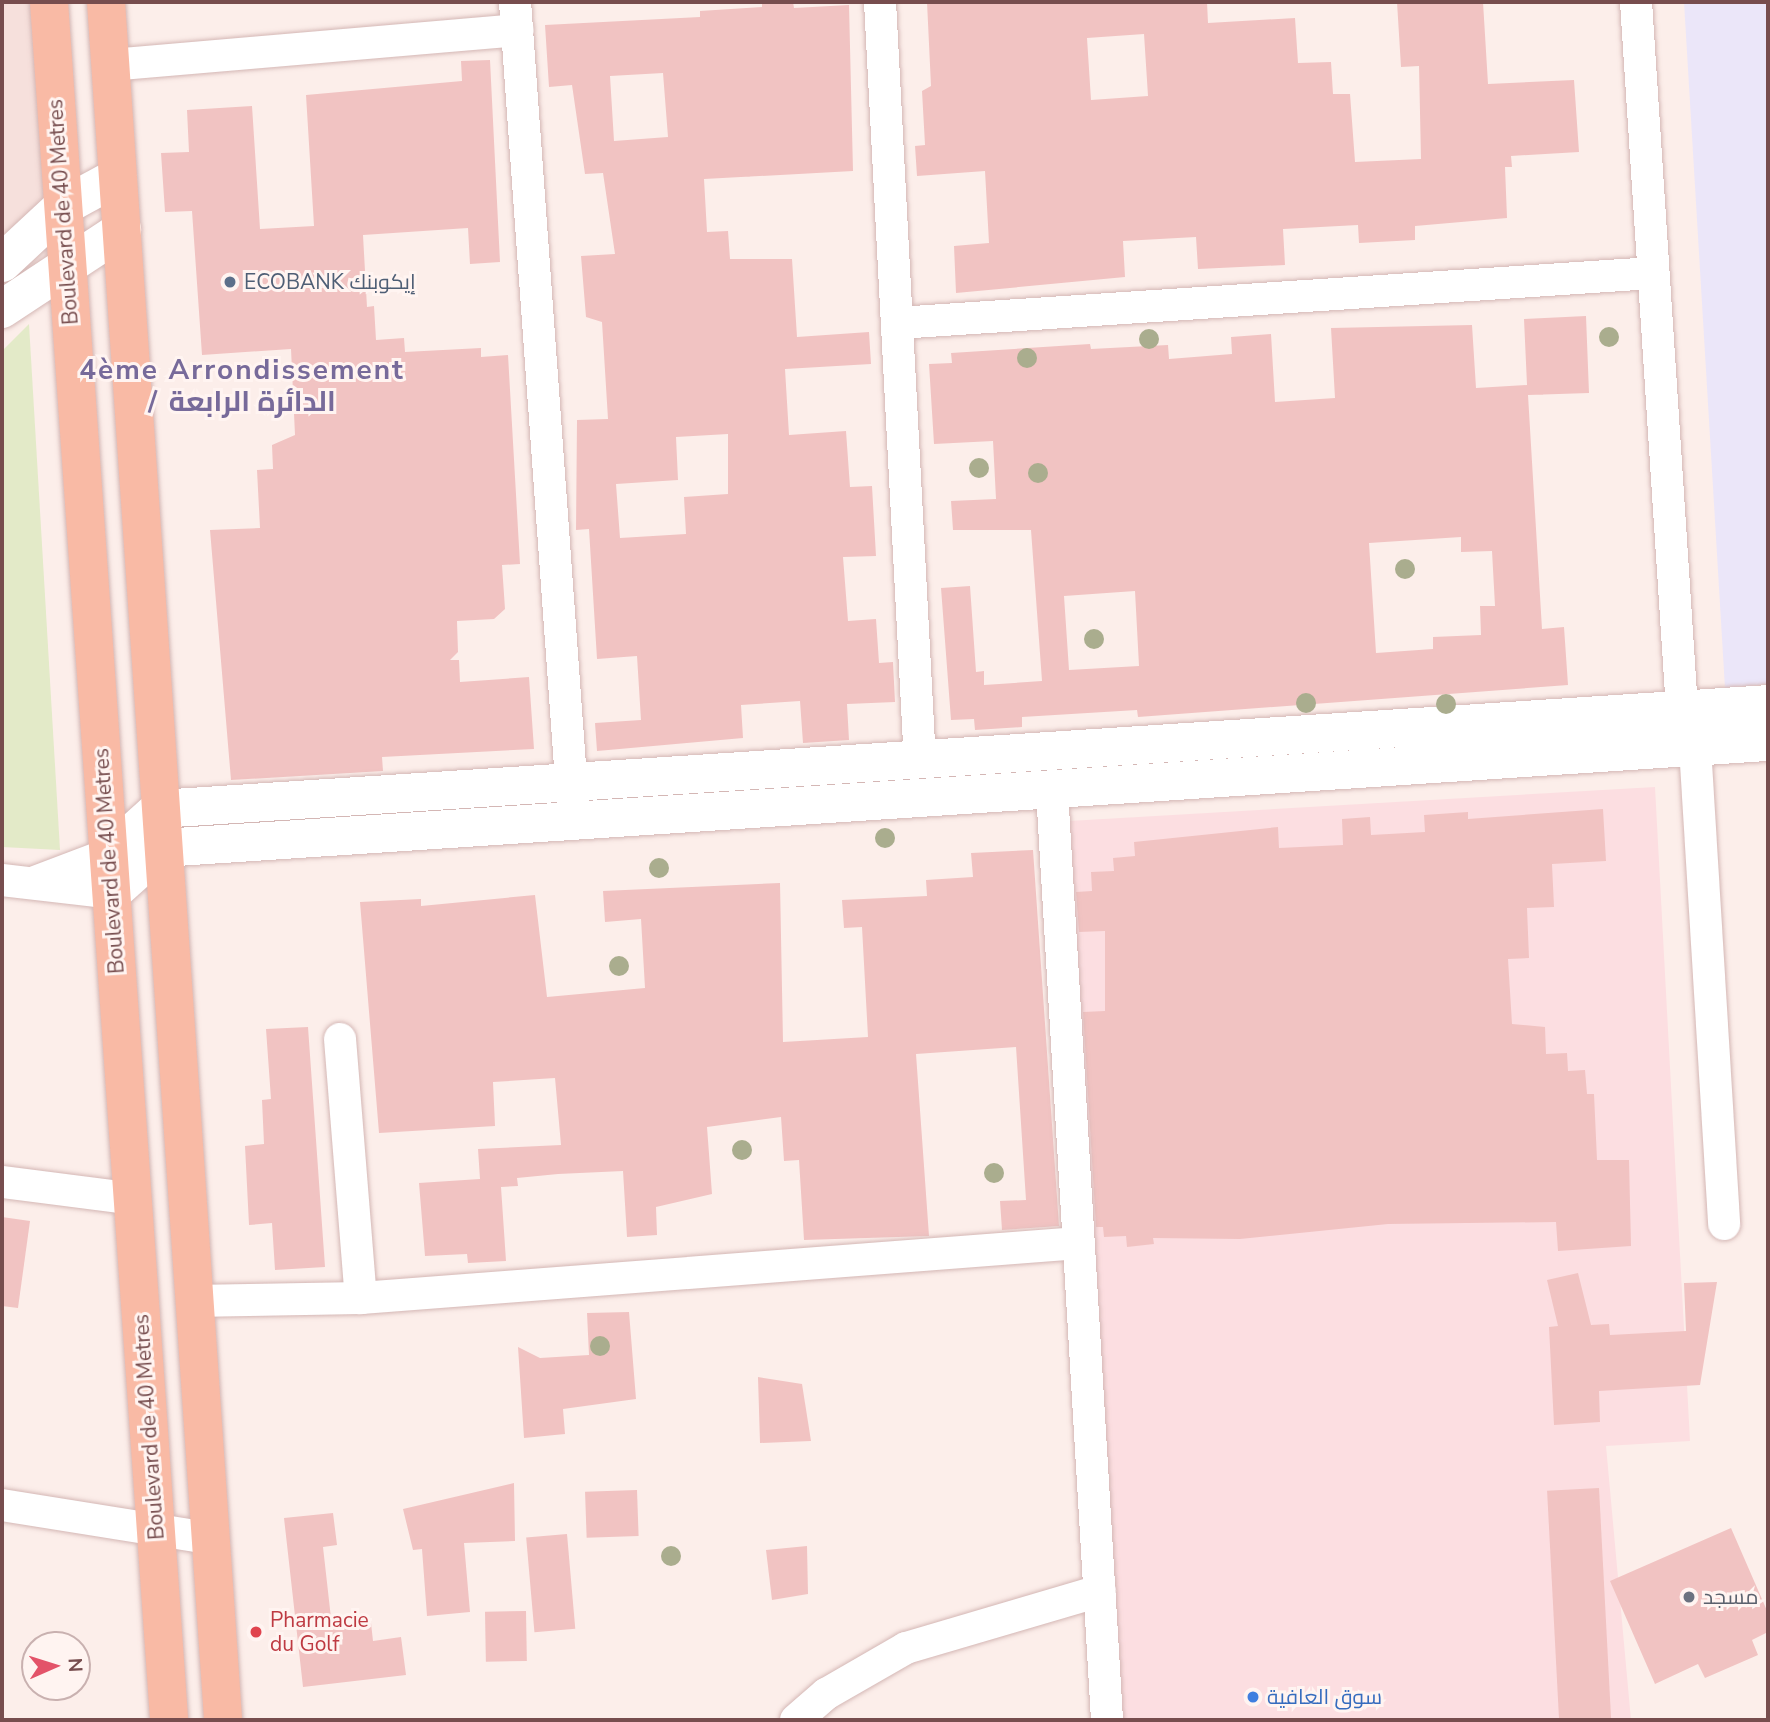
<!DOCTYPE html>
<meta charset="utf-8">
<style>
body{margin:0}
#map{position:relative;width:1770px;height:1722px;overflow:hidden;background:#fceeea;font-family:"Nunito Sans",Cairo,sans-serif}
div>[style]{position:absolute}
.residential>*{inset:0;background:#f6e0dc}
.commercial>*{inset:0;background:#fcdee1}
.education>*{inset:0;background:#ebe6f9}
.green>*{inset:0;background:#e3eac8}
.building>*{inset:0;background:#f1c3c2;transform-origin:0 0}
.roads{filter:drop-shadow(0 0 2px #d4b7b5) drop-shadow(0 0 2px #d4b7b5)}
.minor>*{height:32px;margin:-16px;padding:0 16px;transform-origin:16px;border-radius:16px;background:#fff}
.tertiary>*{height:38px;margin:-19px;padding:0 19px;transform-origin:19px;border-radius:19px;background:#fff}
.secondary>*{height:38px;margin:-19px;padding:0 19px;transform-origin:19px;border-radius:19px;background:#fff}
.primary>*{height:38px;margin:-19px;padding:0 19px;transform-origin:19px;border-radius:19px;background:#f9baa5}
.trees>*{width:20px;height:20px;margin:-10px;border-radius:50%;background:#aaad8e}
.dots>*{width:19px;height:19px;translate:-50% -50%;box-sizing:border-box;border:4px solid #fff4f1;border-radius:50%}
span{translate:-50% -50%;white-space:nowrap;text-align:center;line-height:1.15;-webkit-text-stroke:6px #fff4f1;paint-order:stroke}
.street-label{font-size:21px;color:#774d4e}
.service-label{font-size:21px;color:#4e5e75}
.left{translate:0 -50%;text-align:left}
.worship-label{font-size:21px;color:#5b616d}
.health-label{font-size:21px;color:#be3a42}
.shop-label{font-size:21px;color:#366cbe}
.district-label{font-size:28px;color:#776a9a;font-weight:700;letter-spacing:2px}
.frame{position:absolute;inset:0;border:4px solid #774d4e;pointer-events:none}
.north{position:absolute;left:21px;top:1631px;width:70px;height:70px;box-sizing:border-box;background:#fff4f1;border:2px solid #c9b1b0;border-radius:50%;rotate:87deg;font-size:19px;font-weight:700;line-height:28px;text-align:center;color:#774d4e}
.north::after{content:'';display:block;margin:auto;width:24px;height:32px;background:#e35369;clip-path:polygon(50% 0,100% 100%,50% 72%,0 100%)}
</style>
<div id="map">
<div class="residential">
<i style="clip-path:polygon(2px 2px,32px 2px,45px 198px,2px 241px)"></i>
</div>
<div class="commercial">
<i style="clip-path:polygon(1655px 787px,1690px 1441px,1606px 1446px,1631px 1720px,1118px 1720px,1069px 821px)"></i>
</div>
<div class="education">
<i style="clip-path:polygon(1684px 2px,1768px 2px,1768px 684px,1725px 688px)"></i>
</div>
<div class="green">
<i style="clip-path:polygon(29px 324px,60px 850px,2px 847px,2px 351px)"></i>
</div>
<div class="building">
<i style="clip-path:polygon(evenodd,762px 2px,793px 2px,794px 8px,849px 5px,853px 171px,704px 179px,707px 232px,728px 231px,730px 259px,792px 259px,797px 337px,869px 332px,871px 364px,785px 369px,789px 435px,846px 431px,850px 487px,872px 486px,876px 556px,843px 557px,848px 621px,876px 619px,879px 663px,893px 662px,895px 702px,847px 704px,849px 740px,803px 743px,800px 701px,741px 705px,743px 738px,597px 751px,595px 723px,641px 720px,637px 656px,597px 659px,589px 529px,576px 530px,577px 420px,608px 419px,602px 322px,586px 317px,581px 256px,615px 254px,603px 173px,585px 174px,572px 85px,549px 87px,545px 25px,700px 17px,700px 11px,762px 7px,762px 2px,663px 73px,668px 137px,614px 141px,610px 76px,663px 73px,762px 2px,728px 434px,728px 494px,684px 497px,686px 534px,620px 538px,616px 484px,678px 480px,676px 437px,728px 434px)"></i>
<i style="clip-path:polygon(evenodd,927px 2px,1207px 2px,1208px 23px,1295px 18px,1298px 63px,1331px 62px,1333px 94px,1350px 94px,1355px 162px,1421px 159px,1419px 66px,1401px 67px,1397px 2px,1483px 2px,1488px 84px,1574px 80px,1579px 152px,1511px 156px,1512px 167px,1505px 167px,1507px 218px,1415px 226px,1415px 240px,1359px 243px,1358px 225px,1283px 229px,1285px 265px,1198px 269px,1196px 237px,1123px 241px,1125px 277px,956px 293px,954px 246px,989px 243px,985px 171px,917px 176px,915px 146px,925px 145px,922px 91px,931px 86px,927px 2px,1144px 34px,1148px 96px,1091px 100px,1087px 38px,1144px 34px)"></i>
<i style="clip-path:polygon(490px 60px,500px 262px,470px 264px,468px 228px,363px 235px,367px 307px,374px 306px,376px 340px,404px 338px,405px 352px,481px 348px,481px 357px,508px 355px,520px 564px,502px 565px,505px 609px,494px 619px,457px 621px,458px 652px,450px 660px,459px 660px,460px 682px,529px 677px,534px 749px,382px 757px,383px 771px,231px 780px,210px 530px,260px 528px,257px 470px,273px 469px,272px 445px,295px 435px,291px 349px,202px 355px,192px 211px,165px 212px,161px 153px,189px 152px,187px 110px,252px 106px,260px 229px,314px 226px,306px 95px,462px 81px,461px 61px)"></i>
<i style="clip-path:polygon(evenodd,1586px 316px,1589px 393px,1528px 395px,1542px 629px,1564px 627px,1568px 685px,1138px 717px,1137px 710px,1022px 717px,1022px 727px,975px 730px,974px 719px,951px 720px,941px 588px,970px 586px,976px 672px,984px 671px,984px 685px,1042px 681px,1031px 530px,953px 530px,951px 501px,996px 499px,993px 441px,934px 444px,929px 364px,952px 363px,951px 353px,1090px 344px,1091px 349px,1168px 345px,1169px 359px,1232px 354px,1231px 337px,1271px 334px,1275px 402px,1335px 398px,1331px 328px,1472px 325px,1476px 388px,1527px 385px,1524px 319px,1586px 316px,1461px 537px,1461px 552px,1492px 551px,1495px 606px,1480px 606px,1481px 635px,1433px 637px,1433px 649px,1376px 653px,1369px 543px,1461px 537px,1586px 316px,1135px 591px,1139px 666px,1069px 670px,1064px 596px,1135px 591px)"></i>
<i style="clip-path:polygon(1603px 809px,1606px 861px,1552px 864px,1554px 907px,1527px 908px,1529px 958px,1508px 959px,1512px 1024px,1545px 1027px,1546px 1054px,1567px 1053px,1568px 1071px,1585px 1070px,1587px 1094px,1594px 1094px,1597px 1160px,1629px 1160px,1631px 1246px,1558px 1251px,1556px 1222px,1388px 1224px,1240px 1239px,1153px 1238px,1154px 1244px,1127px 1247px,1126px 1236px,1104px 1237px,1103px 1227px,1096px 1227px,1083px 1012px,1105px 1011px,1105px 931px,1079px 932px,1076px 892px,1092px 891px,1091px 872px,1114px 871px,1113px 858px,1135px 856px,1134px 842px,1278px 827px,1279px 848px,1343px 845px,1342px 819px,1370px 817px,1371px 835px,1425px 832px,1424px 815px,1468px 812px,1468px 819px)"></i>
<i style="clip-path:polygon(1033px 850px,1059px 1226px,1002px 1230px,1000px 1201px,1026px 1200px,1016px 1047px,916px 1054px,929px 1236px,804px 1240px,799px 1160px,784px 1161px,781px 1117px,707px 1127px,712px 1194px,656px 1207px,657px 1235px,627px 1237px,623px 1171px,558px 1174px,517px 1178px,518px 1186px,501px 1187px,506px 1261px,468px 1263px,467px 1254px,425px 1256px,419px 1183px,480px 1179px,478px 1149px,561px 1145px,555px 1078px,493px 1082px,495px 1126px,379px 1133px,360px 902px,421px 899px,421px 906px,535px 895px,547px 997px,645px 988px,641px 919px,605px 922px,603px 891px,780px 883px,783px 1042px,868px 1037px,862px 927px,844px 928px,842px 900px,927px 896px,926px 880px,973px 877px,971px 853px)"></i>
<i style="clip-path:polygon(308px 1027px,325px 1267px,275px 1270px,272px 1223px,249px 1225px,245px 1146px,264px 1144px,262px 1100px,271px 1099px,266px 1029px)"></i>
<i style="clip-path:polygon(2px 1217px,30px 1221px,18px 1308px,2px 1306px)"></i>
<i style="clip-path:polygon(1578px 1273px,1591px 1325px,1609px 1324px,1610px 1335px,1686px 1331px,1684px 1283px,1717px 1282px,1700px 1385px,1599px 1391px,1600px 1422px,1554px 1425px,1549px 1327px,1558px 1326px,1547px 1280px)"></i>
<i style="clip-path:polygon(629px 1312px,636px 1399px,563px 1409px,565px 1434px,524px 1438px,518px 1347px,540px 1358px,589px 1355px,587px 1313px)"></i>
<i style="clip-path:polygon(758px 1377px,802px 1384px,811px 1441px,760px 1443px)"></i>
<i style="clip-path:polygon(514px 1483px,515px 1541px,464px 1543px,470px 1612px,427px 1616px,422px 1549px,413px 1550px,403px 1509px)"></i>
<i style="left:1599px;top:1488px;width:231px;height:52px;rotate:87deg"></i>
<i style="left:637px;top:1490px;width:46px;height:52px;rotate:88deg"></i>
<i style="clip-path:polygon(333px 1513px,337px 1545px,323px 1547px,332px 1627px,371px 1623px,373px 1641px,401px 1637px,406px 1675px,303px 1687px,284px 1518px)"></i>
<i style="clip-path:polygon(1731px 1528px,1768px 1613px,1768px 1632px,1752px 1640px,1758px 1655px,1705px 1678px,1698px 1664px,1655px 1684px,1610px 1581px)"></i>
<i style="left:567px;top:1534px;width:95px;height:41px;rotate:85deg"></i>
<i style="clip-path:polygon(807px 1546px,808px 1594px,772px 1600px,766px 1550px)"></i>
<i style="left:526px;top:1611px;width:50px;height:41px;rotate:89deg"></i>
</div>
<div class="roads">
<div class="minor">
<i style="left:515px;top:2px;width:807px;rotate:85.88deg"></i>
<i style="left:880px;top:2px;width:761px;rotate:86.99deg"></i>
<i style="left:1636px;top:2px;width:709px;rotate:86.28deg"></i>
<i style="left:110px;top:65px;width:409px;rotate:-4.9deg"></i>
<i style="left:898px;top:323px;width:757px;rotate:-3.79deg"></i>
<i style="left:1695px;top:747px;width:478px;rotate:86.5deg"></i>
<i style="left:1052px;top:791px;width:931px;rotate:86.61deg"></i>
<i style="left:2px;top:880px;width:111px;rotate:6.7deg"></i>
<i style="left:35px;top:882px;width:79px;rotate:-20.7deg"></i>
<i style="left:340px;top:1039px;width:260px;rotate:85.4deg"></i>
<i style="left:2px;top:1182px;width:133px;rotate:7.3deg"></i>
<i style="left:193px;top:1301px;width:168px;rotate:-1deg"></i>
<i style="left:361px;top:1298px;width:720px;rotate:-4.38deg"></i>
<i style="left:2px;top:1505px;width:210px;rotate:9.1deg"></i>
<i style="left:796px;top:1720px;width:40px;rotate:-41deg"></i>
<i style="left:826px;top:1694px;width:92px;rotate:-29.9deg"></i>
<i style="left:906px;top:1648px;width:202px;rotate:-16.4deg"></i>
</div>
<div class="tertiary">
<i style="left:109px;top:854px;width:67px;rotate:-42deg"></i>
<i style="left:159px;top:809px;width:1612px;rotate:-3.73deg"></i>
<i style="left:112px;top:893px;width:67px;rotate:-42deg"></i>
<i style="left:162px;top:848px;width:1609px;rotate:-3.78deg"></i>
</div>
<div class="secondary">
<i style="left:2px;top:263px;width:82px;rotate:-43deg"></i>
<i style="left:62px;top:207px;width:63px;rotate:-28.6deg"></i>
<i style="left:2px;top:309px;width:144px;rotate:-33.4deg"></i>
</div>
<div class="primary">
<i style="left:49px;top:2px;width:1722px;rotate:86deg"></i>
<i style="left:106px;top:2px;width:1722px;rotate:86.1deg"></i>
</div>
</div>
<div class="trees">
<i style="left:1609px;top:337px"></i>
<i style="left:1149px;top:339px"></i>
<i style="left:1027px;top:358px"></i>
<i style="left:979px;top:468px"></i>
<i style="left:1038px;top:473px"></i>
<i style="left:1405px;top:569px"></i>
<i style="left:1094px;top:639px"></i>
<i style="left:1306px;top:703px"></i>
<i style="left:1446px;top:704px"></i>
<i style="left:885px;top:838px"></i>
<i style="left:659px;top:868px"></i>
<i style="left:619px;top:966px"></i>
<i style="left:742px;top:1150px"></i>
<i style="left:994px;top:1173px"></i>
<i style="left:600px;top:1346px"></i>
<i style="left:671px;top:1556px"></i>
</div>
<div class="dots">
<i style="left:230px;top:282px;background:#5c6f8a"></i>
<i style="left:1689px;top:1597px;background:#6b7280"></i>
<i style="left:256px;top:1632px;background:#e0444e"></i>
<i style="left:1253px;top:1697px;background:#3f7fe0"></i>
</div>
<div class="street-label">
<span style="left:63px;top:212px;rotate:-94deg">Boulevard de 40 Metres</span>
<span style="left:109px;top:861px;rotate:-94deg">Boulevard de 40 Metres</span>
<span style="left:149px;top:1427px;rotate:-94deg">Boulevard de 40 Metres</span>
</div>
<div class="service-label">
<span class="left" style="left:244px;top:282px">ECOBANK إيكوبنك</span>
</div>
<div class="worship-label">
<span class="left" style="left:1703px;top:1597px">مسجد</span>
</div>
<div class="health-label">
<span class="left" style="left:270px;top:1632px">Pharmacie<br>du Golf</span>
</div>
<div class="shop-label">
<span class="left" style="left:1267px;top:1697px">سوق العافية</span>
</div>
<div class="district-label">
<span style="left:242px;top:386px">4ème Arrondissement<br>/ الدائرة الرابعة</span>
</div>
<div class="frame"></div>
<div class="north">N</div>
</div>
